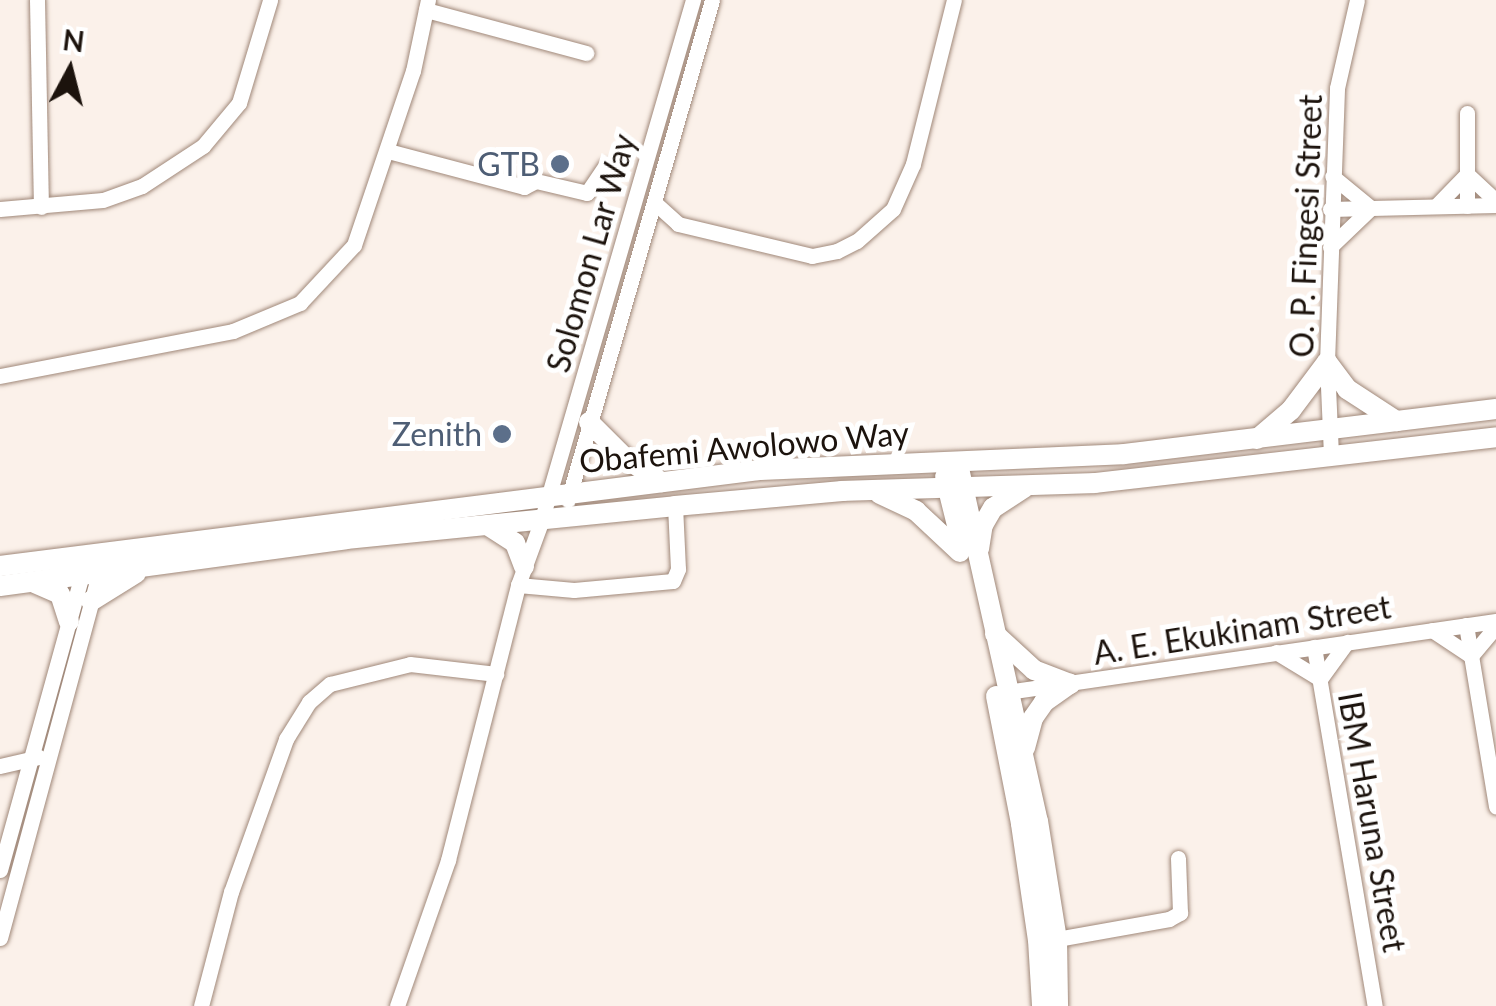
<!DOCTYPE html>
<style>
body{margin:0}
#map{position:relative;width:1496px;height:1006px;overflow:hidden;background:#fbf1ea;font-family:Lato,sans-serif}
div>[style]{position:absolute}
.roads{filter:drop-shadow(0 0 2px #a08879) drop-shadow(0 0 2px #a08879)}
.minor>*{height:15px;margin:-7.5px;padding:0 7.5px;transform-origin:7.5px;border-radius:7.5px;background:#fff}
.major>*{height:20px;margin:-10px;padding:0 10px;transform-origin:10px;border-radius:10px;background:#fff}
.dots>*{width:28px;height:28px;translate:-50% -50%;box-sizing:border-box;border:5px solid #fff;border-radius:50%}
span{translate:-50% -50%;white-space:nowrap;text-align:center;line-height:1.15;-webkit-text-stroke:10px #fff;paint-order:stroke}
.service-label{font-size:32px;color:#4e5e75}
.right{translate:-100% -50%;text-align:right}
.street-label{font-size:32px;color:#1c130d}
.north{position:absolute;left:20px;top:20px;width:100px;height:100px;-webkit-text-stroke:8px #fff;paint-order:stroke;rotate:7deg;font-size:28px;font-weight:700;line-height:40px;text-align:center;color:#1c130d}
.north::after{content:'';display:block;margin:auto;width:35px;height:45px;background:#1c130d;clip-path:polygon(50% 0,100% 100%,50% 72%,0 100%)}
</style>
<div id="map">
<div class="roads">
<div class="minor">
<i style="left:37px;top:0;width:207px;rotate:88.9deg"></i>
<i style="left:426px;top:10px;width:166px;rotate:15deg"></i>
<i style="left:1467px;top:113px;width:93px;rotate:90deg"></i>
<i style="left:388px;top:151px;width:141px;rotate:14.8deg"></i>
<i style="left:524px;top:187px;width:13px;rotate:-27deg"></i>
<i style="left:536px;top:181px;width:52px;rotate:13.2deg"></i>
<i style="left:587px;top:193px;width:32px;rotate:-56deg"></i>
<i style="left:655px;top:203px;width:31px;rotate:42deg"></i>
<i style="left:678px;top:224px;width:138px;rotate:13.4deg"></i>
<i style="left:812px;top:256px;width:25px;rotate:-11deg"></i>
<i style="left:837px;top:251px;width:22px;rotate:-27deg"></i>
<i style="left:857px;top:241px;width:48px;rotate:-41.6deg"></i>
<i style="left:893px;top:209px;width:49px;rotate:-66deg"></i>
<i style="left:913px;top:164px;width:169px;rotate:-76deg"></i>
<i style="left:1436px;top:206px;width:45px;rotate:-45.9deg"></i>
<i style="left:1467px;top:174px;width:40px;rotate:43deg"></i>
<i style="left:0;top:209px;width:103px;rotate:-5deg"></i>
<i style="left:103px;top:200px;width:41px;rotate:-19.7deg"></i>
<i style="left:142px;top:186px;width:73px;rotate:-33.3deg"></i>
<i style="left:203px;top:146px;width:56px;rotate:-50.1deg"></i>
<i style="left:239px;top:103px;width:108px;rotate:-73.2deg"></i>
<i style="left:1330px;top:209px;width:166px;rotate:-1.4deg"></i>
<i style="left:1330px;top:247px;width:57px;rotate:-43.6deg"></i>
<i style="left:1371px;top:208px;width:50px;rotate:-140.6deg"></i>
<i style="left:0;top:376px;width:237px;rotate:-10.9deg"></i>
<i style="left:233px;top:331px;width:73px;rotate:-22.7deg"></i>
<i style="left:300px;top:303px;width:79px;rotate:-47deg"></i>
<i style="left:354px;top:245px;width:184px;rotate:-71.3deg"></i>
<i style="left:413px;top:71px;width:73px;rotate:-78.1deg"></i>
<i style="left:1331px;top:455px;width:93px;rotate:-92.5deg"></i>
<i style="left:1327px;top:362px;width:274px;rotate:-87.9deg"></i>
<i style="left:1337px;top:88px;width:90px;rotate:-77.2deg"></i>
<i style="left:568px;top:500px;width:520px;rotate:-73.93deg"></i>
<i style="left:518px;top:585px;width:56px;rotate:5.1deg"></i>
<i style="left:574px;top:590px;width:99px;rotate:-5.2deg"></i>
<i style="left:673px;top:581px;width:13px;rotate:-67deg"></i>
<i style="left:678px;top:569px;width:63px;rotate:-92.7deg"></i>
<i style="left:1466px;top:625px;width:184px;rotate:80.6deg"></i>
<i style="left:1432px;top:630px;width:47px;rotate:33.7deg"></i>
<i style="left:1471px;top:656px;width:39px;rotate:-50deg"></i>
<i style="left:1314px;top:647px;width:364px;rotate:80.4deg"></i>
<i style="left:1276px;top:652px;width:52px;rotate:31.5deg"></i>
<i style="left:1320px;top:679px;width:46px;rotate:-53.9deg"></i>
<i style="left:1000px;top:693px;width:501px;rotate:-8.26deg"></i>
<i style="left:0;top:766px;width:40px;rotate:-13deg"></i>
<i style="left:0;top:870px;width:314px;rotate:-74.5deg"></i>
<i style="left:0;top:938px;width:386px;rotate:-74.8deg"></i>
<i style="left:1057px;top:939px;width:114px;rotate:-10.1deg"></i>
<i style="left:1169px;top:919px;width:13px;rotate:-29deg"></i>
<i style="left:1180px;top:913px;width:55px;rotate:-92.1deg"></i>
<i style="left:201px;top:1006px;width:118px;rotate:-75.3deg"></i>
<i style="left:231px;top:892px;width:163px;rotate:-70.2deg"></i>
<i style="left:286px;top:739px;width:44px;rotate:-58.1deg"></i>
<i style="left:309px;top:702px;width:28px;rotate:-41deg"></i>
<i style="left:330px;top:684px;width:82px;rotate:-14deg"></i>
<i style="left:410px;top:664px;width:87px;rotate:6.6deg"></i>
<i style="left:397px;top:1006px;width:155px;rotate:-70.7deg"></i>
<i style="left:448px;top:860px;width:284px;rotate:-75.7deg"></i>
<i style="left:518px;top:585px;width:67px;rotate:-69.9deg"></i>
<i style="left:541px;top:522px;width:544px;rotate:-73.77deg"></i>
</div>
<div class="major">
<i style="left:589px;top:422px;width:49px;rotate:45deg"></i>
<i style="left:624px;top:457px;width:45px;rotate:34deg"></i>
<i style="left:1257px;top:439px;width:45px;rotate:-40.5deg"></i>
<i style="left:1291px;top:410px;width:60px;rotate:-53.1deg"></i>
<i style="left:1327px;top:362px;width:34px;rotate:53deg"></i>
<i style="left:1347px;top:389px;width:59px;rotate:33.1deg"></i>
<i style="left:960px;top:473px;width:357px;rotate:77.4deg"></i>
<i style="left:1038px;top:821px;width:120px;rotate:80.9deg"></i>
<i style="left:1057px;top:939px;width:67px;rotate:89.1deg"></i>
<i style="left:945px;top:477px;width:66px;rotate:76deg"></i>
<i style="left:880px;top:494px;width:40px;rotate:25deg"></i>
<i style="left:916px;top:511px;width:60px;rotate:43deg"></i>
<i style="left:489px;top:526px;width:31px;rotate:33deg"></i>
<i style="left:515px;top:543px;width:25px;rotate:69deg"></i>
<i style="left:979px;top:549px;width:24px;rotate:-81deg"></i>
<i style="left:983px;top:525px;width:20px;rotate:-60deg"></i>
<i style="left:993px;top:508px;width:37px;rotate:-33deg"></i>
<i style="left:0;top:566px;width:765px;rotate:-7.21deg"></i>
<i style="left:759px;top:470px;width:365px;rotate:-2.5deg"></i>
<i style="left:1124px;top:454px;width:375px;rotate:-6.9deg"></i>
<i style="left:35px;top:583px;width:27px;rotate:24deg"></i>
<i style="left:60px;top:594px;width:29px;rotate:72deg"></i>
<i style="left:0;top:586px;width:349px;rotate:-7.7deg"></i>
<i style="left:346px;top:539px;width:331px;rotate:-5.7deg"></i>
<i style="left:675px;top:506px;width:168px;rotate:-5.1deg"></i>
<i style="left:842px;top:491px;width:253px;rotate:-1.8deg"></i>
<i style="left:1095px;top:483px;width:404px;rotate:-6.5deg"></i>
<i style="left:91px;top:601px;width:53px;rotate:-31.9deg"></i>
<i style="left:995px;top:634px;width:53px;rotate:42.7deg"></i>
<i style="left:1034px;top:670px;width:39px;rotate:21deg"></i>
<i style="left:996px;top:696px;width:130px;rotate:78.9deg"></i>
<i style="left:1021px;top:824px;width:117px;rotate:81.7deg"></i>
<i style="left:1038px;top:940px;width:66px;rotate:86.5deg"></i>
<i style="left:1025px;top:748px;width:31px;rotate:-75deg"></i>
<i style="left:1033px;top:718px;width:19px;rotate:-55deg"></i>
<i style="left:1044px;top:702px;width:32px;rotate:-35deg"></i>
</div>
</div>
<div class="dots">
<i style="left:560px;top:164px;background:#5c6f8a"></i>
<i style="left:502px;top:434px;background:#5c6f8a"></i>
</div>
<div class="service-label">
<span class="right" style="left:540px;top:164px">GTB</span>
<span class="right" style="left:482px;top:434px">Zenith</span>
</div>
<div class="street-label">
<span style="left:1306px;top:226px;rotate:-88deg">O. P. Fingesi Street</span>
<span style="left:591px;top:253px;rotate:-74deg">Solomon Lar Way</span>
<span style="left:744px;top:447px;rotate:-5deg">Obafemi Awolowo Way</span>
<span style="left:1242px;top:630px;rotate:-9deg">A. E. Ekukinam Street</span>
<span style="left:1372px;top:822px;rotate:80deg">IBM Haruna Street</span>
</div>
<div class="north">N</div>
</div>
